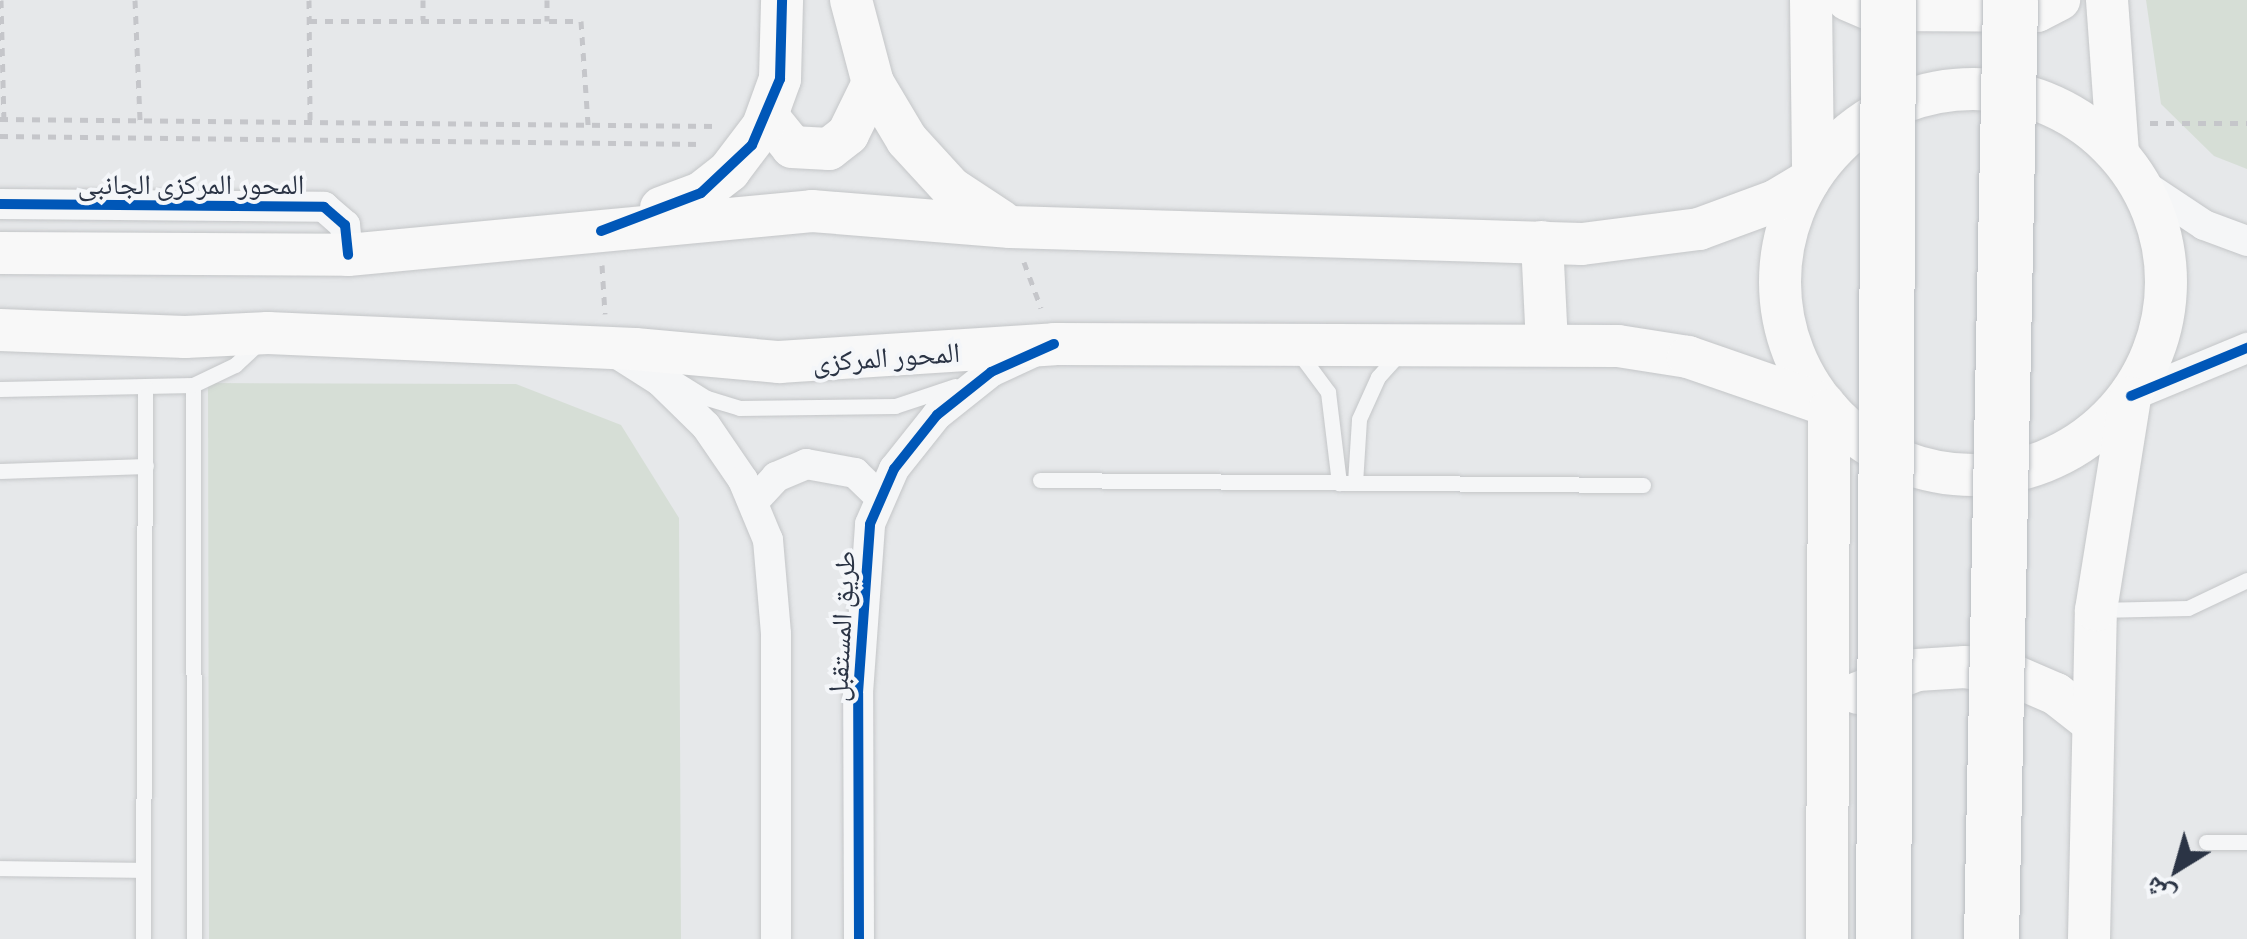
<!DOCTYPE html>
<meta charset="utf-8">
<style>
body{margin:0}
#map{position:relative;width:2247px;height:939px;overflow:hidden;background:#e6e8ea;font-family:Manrope,"Noto Naskh Arabic",sans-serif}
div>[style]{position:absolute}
.green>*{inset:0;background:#d6ded6}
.path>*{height:5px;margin-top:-2.5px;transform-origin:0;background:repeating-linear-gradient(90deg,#c5c6ca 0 8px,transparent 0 16px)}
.roads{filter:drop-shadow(0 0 2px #c4c6c8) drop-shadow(0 0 2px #c4c6c8)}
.lane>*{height:15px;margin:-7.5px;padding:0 7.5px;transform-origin:7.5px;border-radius:7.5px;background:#f5f6f7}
.street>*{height:30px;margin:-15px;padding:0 15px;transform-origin:15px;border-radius:15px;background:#f5f6f7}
.secondary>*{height:42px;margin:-21px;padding:0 21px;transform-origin:21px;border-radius:21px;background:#f8f8f8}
.secondary>.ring{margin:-21px;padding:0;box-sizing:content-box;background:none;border:42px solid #f8f8f8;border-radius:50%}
.bridges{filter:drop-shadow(0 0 2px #b8bbbf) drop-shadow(0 0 2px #b8bbbf)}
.highway-bridge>*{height:55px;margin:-27.5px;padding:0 27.5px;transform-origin:27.5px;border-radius:27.5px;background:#f8f8f8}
.cycleway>*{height:10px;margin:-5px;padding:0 5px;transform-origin:5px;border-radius:5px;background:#0057b8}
span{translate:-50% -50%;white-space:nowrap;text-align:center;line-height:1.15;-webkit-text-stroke:8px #f4f6f9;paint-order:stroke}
.street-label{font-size:28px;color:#2b3445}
.north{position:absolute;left:2127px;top:819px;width:100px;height:100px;-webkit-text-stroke:8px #f4f6f9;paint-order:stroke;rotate:217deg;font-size:28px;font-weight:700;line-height:40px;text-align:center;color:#2b3445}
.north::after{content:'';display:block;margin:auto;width:35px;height:45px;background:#2b3445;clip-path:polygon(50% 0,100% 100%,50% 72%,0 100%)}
</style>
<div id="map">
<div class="green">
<i style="clip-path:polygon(2146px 0,2247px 0,2247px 169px,2214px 156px,2161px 104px)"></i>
<i style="clip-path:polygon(208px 383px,516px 384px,621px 425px,679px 518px,681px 939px,209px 939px)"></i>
</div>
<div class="path">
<i style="left:1px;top:0;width:119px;rotate:88.6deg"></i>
<i style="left:135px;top:0;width:120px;rotate:87.6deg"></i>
<i style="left:309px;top:0;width:122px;rotate:89.5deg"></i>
<i style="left:423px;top:0;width:20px;rotate:90deg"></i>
<i style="left:547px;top:0;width:21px;rotate:90deg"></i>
<i style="left:309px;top:21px;width:272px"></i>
<i style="left:581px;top:21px;width:104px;rotate:86.1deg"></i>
<i style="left:0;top:119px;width:717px;rotate:0.56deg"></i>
<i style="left:2150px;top:123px;width:97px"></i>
<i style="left:0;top:136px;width:702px;rotate:0.65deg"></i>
<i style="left:1024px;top:262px;width:49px;rotate:69.7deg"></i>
<i style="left:602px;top:265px;width:49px;rotate:86.5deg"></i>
</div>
<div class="roads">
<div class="lane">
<i style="left:1299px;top:353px;width:49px;rotate:53.4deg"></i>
<i style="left:1328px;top:392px;width:92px;rotate:83.1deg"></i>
<i style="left:670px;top:375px;width:44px;rotate:31.9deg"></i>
<i style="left:707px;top:398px;width:34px;rotate:17deg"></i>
<i style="left:739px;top:408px;width:156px;rotate:-0.7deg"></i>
<i style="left:895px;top:406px;width:63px;rotate:-18.4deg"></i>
<i style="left:193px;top:385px;width:554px;rotate:89.9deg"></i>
<i style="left:0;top:389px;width:193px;rotate:-1.2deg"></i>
<i style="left:193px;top:385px;width:47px;rotate:-25.5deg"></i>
<i style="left:235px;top:365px;width:37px;rotate:-43deg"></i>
<i style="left:0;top:471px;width:146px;rotate:-2deg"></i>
<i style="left:1040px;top:480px;width:603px;rotate:0.48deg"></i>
<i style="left:1355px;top:483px;width:64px;rotate:-86.4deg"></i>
<i style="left:1359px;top:419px;width:46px;rotate:-65.7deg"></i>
<i style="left:1378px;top:377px;width:30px;rotate:-48deg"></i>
<i style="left:2097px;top:610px;width:91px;rotate:-1.3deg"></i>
<i style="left:2188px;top:608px;width:65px;rotate:-25.4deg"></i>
<i style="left:2206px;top:842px;width:41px"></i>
<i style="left:0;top:868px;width:143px;rotate:0.8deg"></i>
<i style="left:143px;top:939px;width:552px;rotate:-89.79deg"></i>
</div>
<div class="street">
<i style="left:2138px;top:181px;width:79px;rotate:33.7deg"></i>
<i style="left:2204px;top:225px;width:46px;rotate:20.4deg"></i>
<i style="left:0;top:204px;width:324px;rotate:0.5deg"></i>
<i style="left:324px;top:207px;width:28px;rotate:41deg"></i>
<i style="left:345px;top:225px;width:30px;rotate:84deg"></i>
<i style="left:613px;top:351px;width:56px;rotate:32.6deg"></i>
<i style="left:660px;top:381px;width:64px;rotate:44.4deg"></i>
<i style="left:706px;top:426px;width:65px;rotate:55.6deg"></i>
<i style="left:743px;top:480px;width:65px;rotate:67.4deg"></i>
<i style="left:768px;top:540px;width:94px;rotate:85.1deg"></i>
<i style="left:776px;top:634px;width:305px;rotate:90deg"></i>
<i style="left:2131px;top:396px;width:126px;rotate:-22.5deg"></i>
<i style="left:754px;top:501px;width:33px;rotate:-47deg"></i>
<i style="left:776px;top:477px;width:33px;rotate:-23deg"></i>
<i style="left:806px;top:464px;width:50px;rotate:10.4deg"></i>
<i style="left:855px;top:473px;width:33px;rotate:44deg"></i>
<i style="left:859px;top:939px;width:246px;rotate:-90.2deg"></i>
<i style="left:858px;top:693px;width:169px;rotate:-85.9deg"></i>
<i style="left:870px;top:524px;width:60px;rotate:-66.4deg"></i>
<i style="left:894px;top:469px;width:69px;rotate:-51.5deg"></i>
<i style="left:937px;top:415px;width:69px;rotate:-38.5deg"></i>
<i style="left:991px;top:372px;width:47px;rotate:-24.9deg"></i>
</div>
<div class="secondary">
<i style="left:851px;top:0;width:86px;rotate:75.2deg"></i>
<i style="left:873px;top:83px;width:66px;rotate:59.2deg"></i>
<i style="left:907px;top:140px;width:65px;rotate:47.5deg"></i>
<i style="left:951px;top:188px;width:60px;rotate:33.4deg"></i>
<i style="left:1811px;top:0;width:172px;rotate:89.3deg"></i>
<i style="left:1848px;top:0;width:26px;rotate:23deg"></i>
<i style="left:1872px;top:10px;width:165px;rotate:0.3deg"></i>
<i style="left:2037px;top:11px;width:25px;rotate:-27deg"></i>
<i style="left:2107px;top:0;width:153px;rotate:85.9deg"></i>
<i class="ring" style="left:1780px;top:89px;width:344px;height:344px"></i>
<i style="left:768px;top:117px;width:38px;rotate:51deg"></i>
<i style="left:792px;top:147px;width:37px;rotate:3deg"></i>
<i style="left:829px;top:149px;width:24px;rotate:-38deg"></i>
<i style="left:848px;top:134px;width:57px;rotate:-63.9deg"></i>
<i style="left:661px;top:208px;width:43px;rotate:-20.6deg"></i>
<i style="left:701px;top:193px;width:36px;rotate:-38deg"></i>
<i style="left:729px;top:171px;width:56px;rotate:-52.9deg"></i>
<i style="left:763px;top:126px;width:50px;rotate:-70.1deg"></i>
<i style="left:780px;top:79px;width:79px;rotate:-88.5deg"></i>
<i style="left:1542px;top:242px;width:102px;rotate:87.2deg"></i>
<i style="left:0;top:253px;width:348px;rotate:0.3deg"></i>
<i style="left:348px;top:255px;width:466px;rotate:-5.4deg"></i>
<i style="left:812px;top:211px;width:199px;rotate:4.6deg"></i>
<i style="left:1010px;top:227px;width:572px;rotate:1.7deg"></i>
<i style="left:1582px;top:244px;width:118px;rotate:-7.3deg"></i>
<i style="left:1699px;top:229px;width:81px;rotate:-20.2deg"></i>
<i style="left:1775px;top:201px;width:39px;rotate:-31deg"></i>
<i style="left:0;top:330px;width:185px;rotate:2.2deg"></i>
<i style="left:185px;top:337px;width:83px;rotate:-2.8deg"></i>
<i style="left:268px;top:333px;width:367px;rotate:2.5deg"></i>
<i style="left:635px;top:349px;width:145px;rotate:5.2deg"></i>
<i style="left:779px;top:362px;width:276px;rotate:-3.7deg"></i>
<i style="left:1054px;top:344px;width:564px;rotate:0.2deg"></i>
<i style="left:1618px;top:346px;width:71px;rotate:8.9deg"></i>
<i style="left:1688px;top:357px;width:144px;rotate:19.1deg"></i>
<i style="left:1858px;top:693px;width:63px;rotate:-21.3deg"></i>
<i style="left:1917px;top:670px;width:48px;rotate:-3.6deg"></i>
<i style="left:1965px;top:667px;width:48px;rotate:9.7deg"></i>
<i style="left:2012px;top:675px;width:48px;rotate:23.4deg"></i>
<i style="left:2056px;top:694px;width:47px;rotate:38.1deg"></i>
<i style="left:1827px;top:939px;width:529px;rotate:-89.78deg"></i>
<i style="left:2089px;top:939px;width:329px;rotate:-88.8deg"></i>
<i style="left:2096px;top:610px;width:215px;rotate:-80.9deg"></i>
</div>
</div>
<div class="bridges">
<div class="highway-bridge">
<i style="left:1883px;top:939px;width:939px;rotate:-89.69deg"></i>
<i style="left:1991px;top:939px;width:939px;rotate:-88.84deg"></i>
</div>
</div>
<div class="cycleway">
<i style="left:0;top:204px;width:324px;rotate:0.5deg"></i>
<i style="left:324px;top:207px;width:28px;rotate:41deg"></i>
<i style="left:345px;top:225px;width:30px;rotate:84deg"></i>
<i style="left:601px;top:231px;width:107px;rotate:-20.8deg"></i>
<i style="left:701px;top:193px;width:70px;rotate:-43.3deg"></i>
<i style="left:752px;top:145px;width:72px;rotate:-67deg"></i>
<i style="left:780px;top:79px;width:79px;rotate:-88.5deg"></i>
<i style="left:2131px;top:396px;width:126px;rotate:-22.5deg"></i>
<i style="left:859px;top:939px;width:246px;rotate:-90.2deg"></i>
<i style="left:858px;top:693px;width:169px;rotate:-85.9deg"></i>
<i style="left:870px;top:524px;width:60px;rotate:-66.4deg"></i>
<i style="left:894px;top:469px;width:69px;rotate:-51.5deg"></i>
<i style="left:937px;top:415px;width:69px;rotate:-38.5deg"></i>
<i style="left:991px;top:372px;width:69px;rotate:-24deg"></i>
</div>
<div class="street-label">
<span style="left:191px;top:183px">المحور المركزى الجانبى</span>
<span style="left:886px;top:356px;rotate:-4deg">المحور المركزى</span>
<span style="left:840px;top:626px;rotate:-87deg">طريق المستقبل</span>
</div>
<div class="north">ش</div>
</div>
